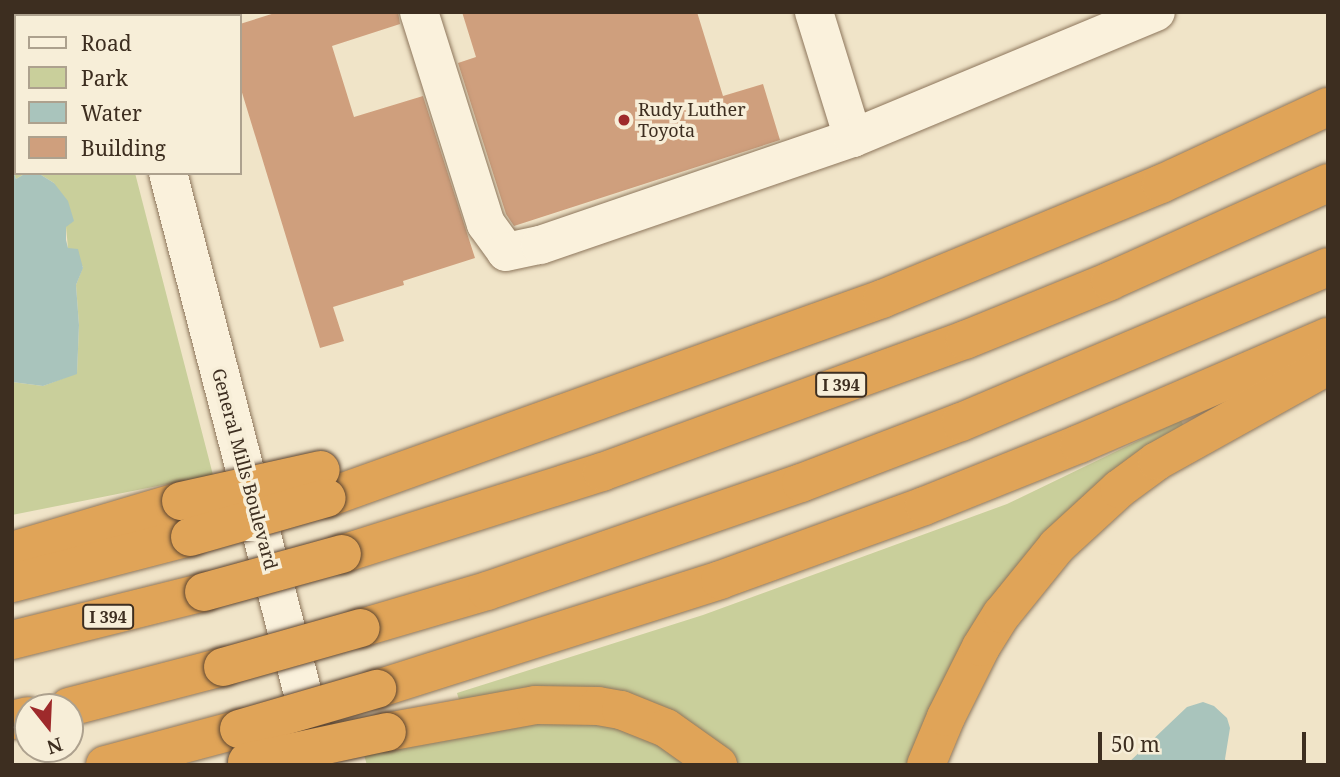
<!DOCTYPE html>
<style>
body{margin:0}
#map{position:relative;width:1340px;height:777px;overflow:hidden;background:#f0e4c8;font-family:"Noto Serif",serif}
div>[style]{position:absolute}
.green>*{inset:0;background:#c9cf9b}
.water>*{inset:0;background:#a9c4bc}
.building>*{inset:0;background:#cf9f7d}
.roads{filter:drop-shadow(0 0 2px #8d765c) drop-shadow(0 0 2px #8d765c)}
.minor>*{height:38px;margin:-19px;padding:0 19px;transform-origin:19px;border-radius:19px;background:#faf1dc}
.highway>*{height:38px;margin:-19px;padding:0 19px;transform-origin:19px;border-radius:19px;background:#e0a458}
.bridges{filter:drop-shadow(0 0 2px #5b4430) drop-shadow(0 0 2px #5b4430)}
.highway-bridge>*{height:38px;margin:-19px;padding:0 19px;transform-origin:19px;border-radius:19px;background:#e0a458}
.dots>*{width:19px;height:19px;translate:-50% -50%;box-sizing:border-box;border:4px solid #f7eed8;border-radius:50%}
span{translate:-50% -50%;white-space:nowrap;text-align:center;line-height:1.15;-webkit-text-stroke:7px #f7eed8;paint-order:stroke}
.shield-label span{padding:2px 5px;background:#f7eed8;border:2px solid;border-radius:5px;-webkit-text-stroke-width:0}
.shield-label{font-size:16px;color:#3d2e20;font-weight:700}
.poi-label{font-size:18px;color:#3d2e20}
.left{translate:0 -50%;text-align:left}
.street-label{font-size:18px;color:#3d2e20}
.frame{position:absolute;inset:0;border:14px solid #3d2e20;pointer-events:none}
.legend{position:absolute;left:14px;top:14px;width:228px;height:161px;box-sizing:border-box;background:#f7eed8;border:2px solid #ada18e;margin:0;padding:9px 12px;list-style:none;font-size:21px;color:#3d2e20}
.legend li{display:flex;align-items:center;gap:14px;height:35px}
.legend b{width:35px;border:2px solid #ada18e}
.north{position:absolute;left:14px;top:693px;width:70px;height:70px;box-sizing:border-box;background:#f7eed8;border:2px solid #ada18e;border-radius:50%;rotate:162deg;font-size:19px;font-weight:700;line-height:28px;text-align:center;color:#3d2e20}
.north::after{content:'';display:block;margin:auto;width:24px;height:32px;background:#9e2a2b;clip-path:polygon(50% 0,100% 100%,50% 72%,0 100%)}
.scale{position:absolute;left:1098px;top:732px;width:208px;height:32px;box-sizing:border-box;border:4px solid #3d2e20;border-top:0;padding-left:9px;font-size:21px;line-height:24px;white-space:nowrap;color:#3d2e20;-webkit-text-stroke:5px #f7eed8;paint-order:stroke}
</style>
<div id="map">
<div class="green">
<i style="clip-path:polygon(12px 90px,16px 90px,16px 173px,26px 173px,16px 179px,12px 167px)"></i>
<i style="clip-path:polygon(38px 173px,135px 173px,213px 475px,12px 515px,12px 382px,43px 386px,77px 373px,79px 325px,76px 285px,83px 267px,68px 248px,66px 227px,54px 183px)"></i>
<i style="clip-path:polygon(1181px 420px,1186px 432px,1105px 486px,913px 765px,735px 765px,712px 744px,460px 703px,457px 693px,703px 615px,1007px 504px)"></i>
<i style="clip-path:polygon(567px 716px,625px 726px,697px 765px,367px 765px,364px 755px)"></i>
</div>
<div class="water">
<i style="clip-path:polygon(12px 167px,16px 179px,26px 173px,38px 173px,54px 183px,68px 201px,74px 221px,66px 227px,66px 240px,68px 248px,78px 249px,83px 268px,76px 285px,79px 325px,77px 374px,43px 386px,12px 382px)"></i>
<i style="clip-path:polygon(1203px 702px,1214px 706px,1227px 718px,1230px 728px,1225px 759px,1228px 765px,1126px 765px,1187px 707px)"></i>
</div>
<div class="building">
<i style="clip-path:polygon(278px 12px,398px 12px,400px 24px,332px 46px,354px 117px,423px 96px,475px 258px,403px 281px,404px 285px,333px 307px,344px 341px,320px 348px,240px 86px,240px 24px)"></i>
<i style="clip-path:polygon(462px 12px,697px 12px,723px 96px,763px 84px,780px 140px,514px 226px,506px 214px,458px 63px,476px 57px)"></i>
</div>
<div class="roads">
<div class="minor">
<i style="left:419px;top:12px;width:222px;rotate:72.5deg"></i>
<i style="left:486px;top:224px;width:34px;rotate:54deg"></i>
<i style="left:506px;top:252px;width:35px;rotate:-12deg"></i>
<i style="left:540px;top:245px;width:331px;rotate:-18.9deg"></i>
<i style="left:853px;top:138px;width:132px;rotate:-107.2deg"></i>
<i style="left:853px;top:138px;width:328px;rotate:-22.6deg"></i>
<i style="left:168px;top:173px;width:586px;rotate:75.47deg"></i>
</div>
<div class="highway">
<i style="left:60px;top:12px;width:15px;rotate:16deg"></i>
<i style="left:102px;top:16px;width:13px;rotate:-18deg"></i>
<i style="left:12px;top:25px;width:4px;rotate:-27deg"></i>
<i style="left:12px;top:70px;width:4px;rotate:-14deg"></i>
<i style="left:327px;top:498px;width:590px;rotate:-19.73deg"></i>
<i style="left:882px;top:299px;width:302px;rotate:-22.4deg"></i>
<i style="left:1161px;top:184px;width:184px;rotate:-24.8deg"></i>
<i style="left:12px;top:551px;width:176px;rotate:-16.5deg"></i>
<i style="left:342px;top:554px;width:273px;rotate:-17.5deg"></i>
<i style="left:602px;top:472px;width:386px;rotate:-20deg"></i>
<i style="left:965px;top:340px;width:157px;rotate:-22.1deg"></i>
<i style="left:1110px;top:281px;width:239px;rotate:-24.2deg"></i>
<i style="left:12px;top:583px;width:184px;rotate:-14.5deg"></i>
<i style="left:361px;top:628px;width:131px;rotate:-16.4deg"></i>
<i style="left:487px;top:591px;width:332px;rotate:-19deg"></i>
<i style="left:801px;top:483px;width:171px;rotate:-20.9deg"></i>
<i style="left:961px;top:422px;width:398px;rotate:-22.9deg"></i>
<i style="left:12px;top:640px;width:198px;rotate:-14deg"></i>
<i style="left:377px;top:689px;width:360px;rotate:-17.6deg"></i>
<i style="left:720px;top:580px;width:217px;rotate:-19.9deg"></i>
<i style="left:924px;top:506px;width:167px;rotate:-21.8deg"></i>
<i style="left:1079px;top:444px;width:271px;rotate:-23.3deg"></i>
<i style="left:69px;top:707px;width:159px;rotate:-14.6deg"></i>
<i style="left:12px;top:720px;width:16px;rotate:-14deg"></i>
<i style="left:387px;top:732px;width:151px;rotate:-10.3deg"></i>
<i style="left:536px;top:705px;width:62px;rotate:0.9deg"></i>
<i style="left:598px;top:706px;width:23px;rotate:10deg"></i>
<i style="left:621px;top:710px;width:48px;rotate:21.8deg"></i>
<i style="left:666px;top:728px;width:64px;rotate:35.4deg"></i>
<i style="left:105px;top:765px;width:139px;rotate:-15deg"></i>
<i style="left:926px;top:765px;width:52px;rotate:-67.4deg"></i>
<i style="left:946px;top:717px;width:78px;rotate:-63.4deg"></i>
<i style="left:981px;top:647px;width:39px;rotate:-58deg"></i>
<i style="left:1002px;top:614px;width:87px;rotate:-51deg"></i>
<i style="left:1057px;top:546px;width:84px;rotate:-42.6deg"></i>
<i style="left:1119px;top:489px;width:47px;rotate:-36.4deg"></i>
<i style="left:1157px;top:461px;width:196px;rotate:-29.1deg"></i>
</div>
</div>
<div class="bridges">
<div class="highway-bridge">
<i style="left:181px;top:501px;width:143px;rotate:-12.5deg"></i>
<i style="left:190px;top:537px;width:142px;rotate:-15.9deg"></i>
<i style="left:204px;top:592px;width:143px;rotate:-15.4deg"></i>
<i style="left:223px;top:667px;width:143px;rotate:-15.8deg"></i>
<i style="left:239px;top:729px;width:144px;rotate:-16.2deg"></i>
<i style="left:247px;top:762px;width:143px;rotate:-12.1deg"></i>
</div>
</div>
<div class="dots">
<i style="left:624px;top:120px;background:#9e2a2b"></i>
</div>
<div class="shield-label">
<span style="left:841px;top:385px">I 394</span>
<span style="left:108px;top:617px">I 394</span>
</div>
<div class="poi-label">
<span class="left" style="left:638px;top:120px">Rudy Luther<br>Toyota</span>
</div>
<div class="street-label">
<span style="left:245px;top:469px;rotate:75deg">General Mills Boulevard</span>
</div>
<div class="frame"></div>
<ul class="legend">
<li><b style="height:9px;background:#faf1dc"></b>Road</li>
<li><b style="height:19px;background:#c9cf9b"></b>Park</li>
<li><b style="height:19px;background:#a9c4bc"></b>Water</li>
<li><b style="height:19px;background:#cf9f7d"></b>Building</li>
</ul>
<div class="north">N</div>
<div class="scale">50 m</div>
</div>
